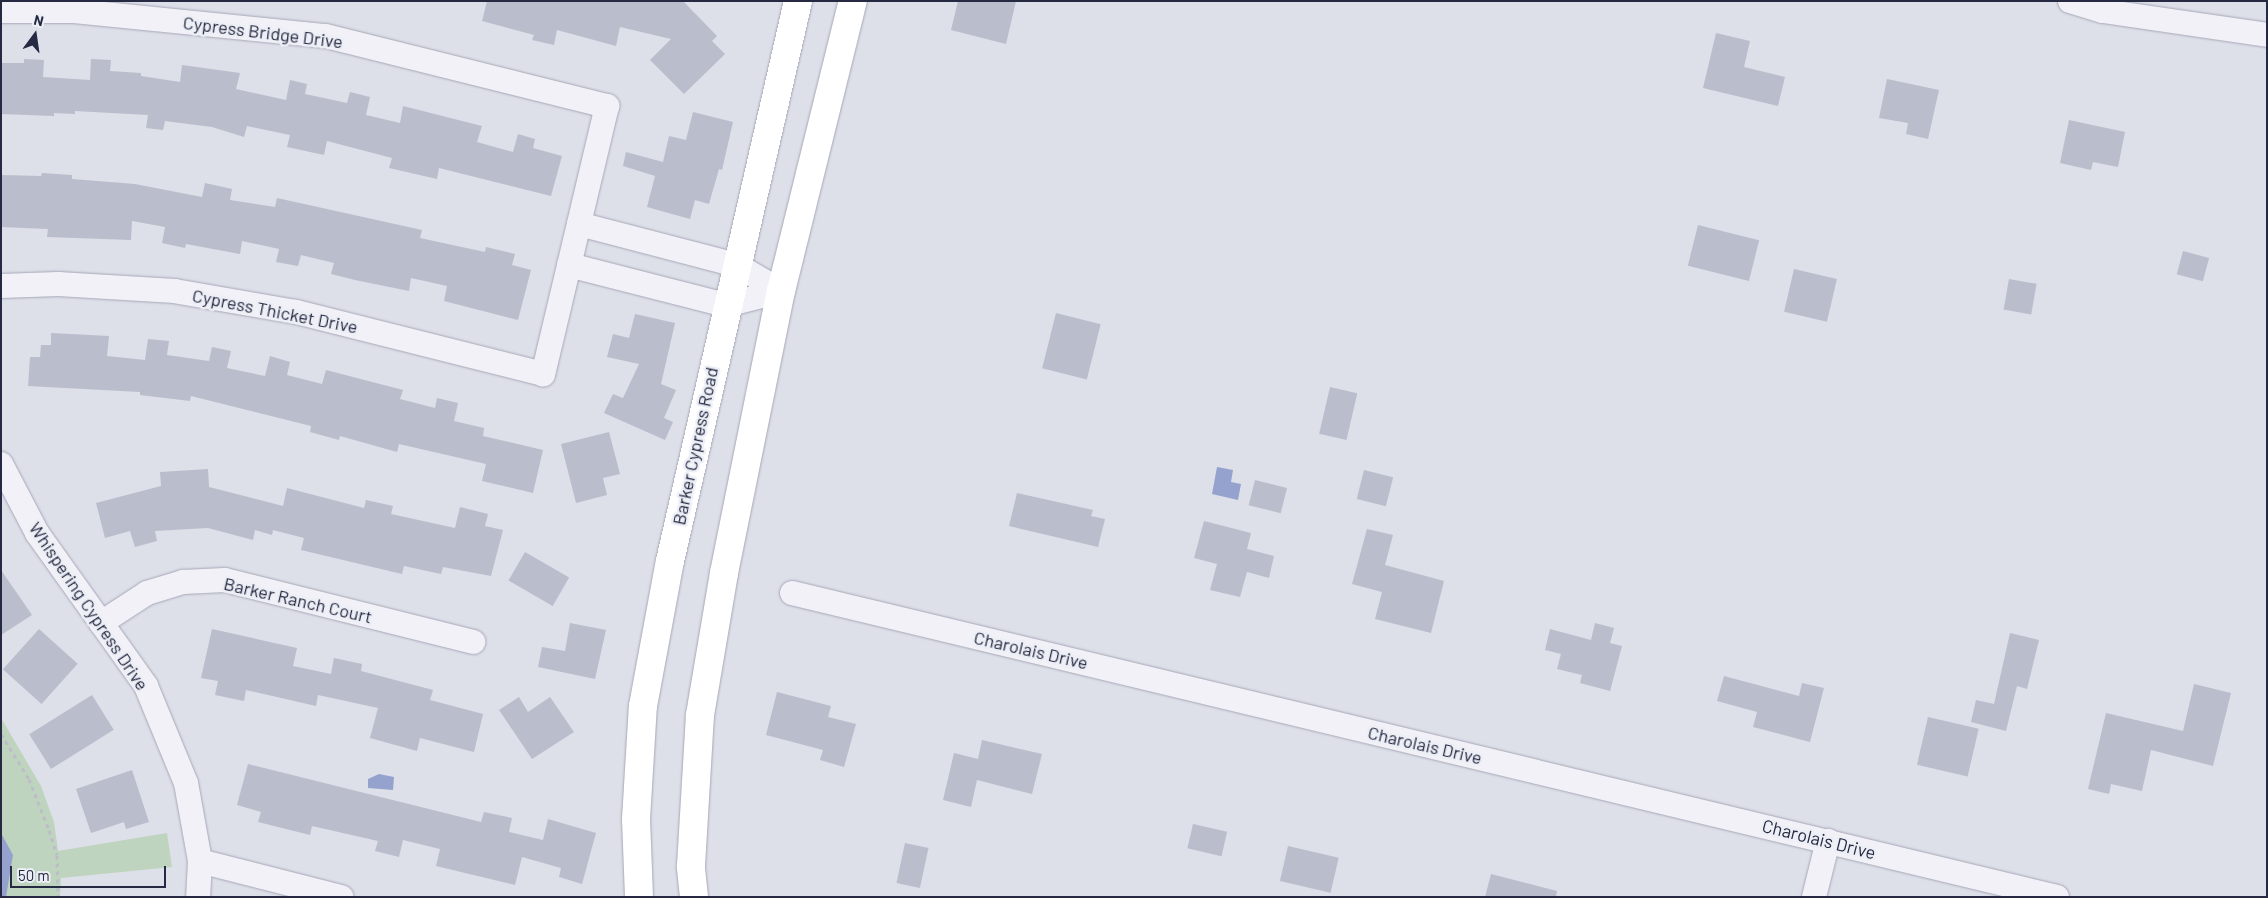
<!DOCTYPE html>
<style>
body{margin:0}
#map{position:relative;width:2268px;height:898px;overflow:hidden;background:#dddfe9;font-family:Barlow,sans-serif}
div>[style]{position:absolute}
.green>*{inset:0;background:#bed4be}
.water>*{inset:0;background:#94a2cd}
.building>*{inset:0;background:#babdcc;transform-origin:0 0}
.path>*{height:3px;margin-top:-1.5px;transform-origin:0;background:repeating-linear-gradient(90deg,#bcbdc8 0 4px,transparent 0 8px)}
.roads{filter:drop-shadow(0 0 1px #a6a8b7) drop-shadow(0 0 1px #a6a8b7)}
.minor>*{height:24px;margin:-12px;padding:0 12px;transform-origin:12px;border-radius:12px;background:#f1f1f7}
.major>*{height:28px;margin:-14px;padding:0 14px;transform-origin:14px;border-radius:14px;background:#fff}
span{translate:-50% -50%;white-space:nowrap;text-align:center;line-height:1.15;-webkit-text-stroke:5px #edeff6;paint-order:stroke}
.street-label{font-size:18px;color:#252941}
.frame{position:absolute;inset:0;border:2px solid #252941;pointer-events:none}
.north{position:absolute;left:10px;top:10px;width:50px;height:50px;-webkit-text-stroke:4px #edeff6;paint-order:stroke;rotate:14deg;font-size:14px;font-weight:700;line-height:20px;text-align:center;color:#252941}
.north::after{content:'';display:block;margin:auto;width:18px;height:22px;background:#252941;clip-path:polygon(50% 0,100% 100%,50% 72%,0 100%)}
.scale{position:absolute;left:10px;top:866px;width:156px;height:22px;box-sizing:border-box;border:2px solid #252941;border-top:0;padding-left:6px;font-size:15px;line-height:18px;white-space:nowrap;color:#252941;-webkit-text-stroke:4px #edeff6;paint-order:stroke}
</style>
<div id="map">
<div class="green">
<i style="clip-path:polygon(1px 718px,41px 786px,54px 822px,58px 851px,167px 833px,172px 867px,61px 878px,60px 897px,1px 897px)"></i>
</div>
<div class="water">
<i style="clip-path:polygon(1217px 467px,1233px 470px,1231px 482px,1241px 484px,1238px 500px,1212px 494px)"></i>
<i style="clip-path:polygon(379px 774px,394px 777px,393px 790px,368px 788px,368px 779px)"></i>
<i style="clip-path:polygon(1px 833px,13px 855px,6px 897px,1px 897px)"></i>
</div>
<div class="building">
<i style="clip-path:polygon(487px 1px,683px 1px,717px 36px,712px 41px,725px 54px,684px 94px,650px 60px,671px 39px,620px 27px,616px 46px,557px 30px,554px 45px,532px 40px,534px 35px,482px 21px)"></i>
<i style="clip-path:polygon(958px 1px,1016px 1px,1006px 44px,951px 30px)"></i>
<i style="clip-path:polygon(1716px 33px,1750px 41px,1744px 67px,1785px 77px,1778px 106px,1703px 88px)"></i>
<i style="clip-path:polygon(24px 59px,44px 60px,43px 77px,90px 80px,91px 59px,111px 60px,110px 71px,141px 73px,141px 76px,180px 82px,182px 65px,240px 73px,236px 89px,286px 100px,290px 80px,307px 84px,305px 94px,347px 103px,350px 92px,370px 97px,366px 115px,400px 123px,403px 106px,482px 126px,477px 142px,513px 152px,518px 134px,535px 139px,533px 148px,562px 156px,551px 196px,439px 168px,437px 179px,389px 168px,392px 158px,327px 141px,324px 155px,287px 147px,290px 135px,247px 126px,244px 137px,212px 127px,165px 121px,163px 130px,146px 128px,148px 115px,75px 111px,75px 114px,54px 113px,54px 116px,1px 114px,1px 63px,24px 63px)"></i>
<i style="clip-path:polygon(1887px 79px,1939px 90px,1928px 139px,1906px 134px,1908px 123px,1879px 118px)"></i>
<i style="clip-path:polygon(693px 112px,733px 122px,722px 170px,719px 169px,709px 204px,695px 200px,690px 219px,647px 207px,655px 176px,623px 166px,626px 152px,663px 162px,669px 136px,686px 140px)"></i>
<i style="clip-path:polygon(2069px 120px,2125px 132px,2118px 167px,2093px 162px,2091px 170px,2060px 163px)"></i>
<i style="clip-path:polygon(42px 173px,72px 175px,72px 179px,135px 184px,202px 197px,205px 183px,232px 189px,230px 200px,275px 207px,277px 198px,422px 230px,420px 238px,485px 252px,486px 247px,515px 254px,512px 265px,531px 270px,518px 320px,444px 301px,447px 286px,411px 278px,409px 291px,355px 280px,331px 274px,334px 263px,301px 255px,298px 266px,276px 262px,279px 249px,242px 241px,240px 254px,186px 244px,185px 248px,162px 243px,165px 227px,132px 221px,131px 240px,47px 237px,48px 229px,1px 227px,1px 175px,41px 176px)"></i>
<i style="left:1698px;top:225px;width:63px;height:42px;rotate:14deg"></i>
<i style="left:2183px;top:251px;width:27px;height:24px;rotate:15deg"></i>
<i style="left:1794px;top:269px;width:44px;height:44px;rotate:13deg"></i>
<i style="left:2009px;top:279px;width:28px;height:31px;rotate:10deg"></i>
<i style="left:1056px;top:313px;width:46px;height:57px;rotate:14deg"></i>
<i style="clip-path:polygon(635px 314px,675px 323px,661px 384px,676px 390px,664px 418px,673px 422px,665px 440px,604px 413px,613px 394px,623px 398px,639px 364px,607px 357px,613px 334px,629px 338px)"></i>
<i style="clip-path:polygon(51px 333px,109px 336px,107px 356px,145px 360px,148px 339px,169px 341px,167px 355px,209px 361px,212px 347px,231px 351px,227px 368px,265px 376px,270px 356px,290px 362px,287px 375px,322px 384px,326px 370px,403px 390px,400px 399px,435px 408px,437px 398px,458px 403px,454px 421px,484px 428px,483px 436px,543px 450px,533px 493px,482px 481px,486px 464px,399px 444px,397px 452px,340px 436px,339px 440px,310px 432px,311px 426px,191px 396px,190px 401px,140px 395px,140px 392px,28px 386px,30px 357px,40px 357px,41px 345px,51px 345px)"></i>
<i style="left:1330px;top:387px;width:28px;height:48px;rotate:13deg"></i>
<i style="clip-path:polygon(609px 432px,620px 474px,603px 478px,607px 495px,576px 503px,561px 444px)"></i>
<i style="clip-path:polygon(208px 469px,209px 487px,283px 506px,287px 488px,364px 508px,366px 500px,393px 506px,391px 514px,455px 528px,460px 507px,488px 514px,485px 526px,503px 530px,491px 576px,443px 567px,441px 574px,404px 566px,402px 574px,301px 550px,304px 538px,273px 530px,272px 535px,255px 530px,253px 540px,208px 528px,155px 531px,157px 541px,135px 547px,130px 531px,105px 538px,96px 503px,161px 486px,160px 472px)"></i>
<i style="left:1364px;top:470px;width:30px;height:30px;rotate:14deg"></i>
<i style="left:1255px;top:480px;width:33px;height:26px;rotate:14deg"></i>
<i style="clip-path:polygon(1017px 493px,1093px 510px,1091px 516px,1105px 519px,1098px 547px,1009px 526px)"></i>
<i style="clip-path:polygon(1204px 521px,1251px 533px,1247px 549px,1274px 556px,1269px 578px,1247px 572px,1240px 597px,1210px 590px,1217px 564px,1194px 558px)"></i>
<i style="clip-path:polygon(1367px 529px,1393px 535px,1385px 565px,1444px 581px,1431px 633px,1375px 619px,1382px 592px,1352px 584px)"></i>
<i style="left:525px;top:552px;width:51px;height:33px;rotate:30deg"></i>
<i style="clip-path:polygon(1px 570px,32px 615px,1px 635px)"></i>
<i style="clip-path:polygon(570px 623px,606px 630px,595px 679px,538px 667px,542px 647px,565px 651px)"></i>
<i style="clip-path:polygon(1595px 623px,1614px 628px,1610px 643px,1622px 646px,1610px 691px,1580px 683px,1582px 675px,1557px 669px,1561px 654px,1545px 650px,1550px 629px,1591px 640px)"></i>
<i style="left:39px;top:629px;width:52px;height:54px;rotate:42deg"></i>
<i style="clip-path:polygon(212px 629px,297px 648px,293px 666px,331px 674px,334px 658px,362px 664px,361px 671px,433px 690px,430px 700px,483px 714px,474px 752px,420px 738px,417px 751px,370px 738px,378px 708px,318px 695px,316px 706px,246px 690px,244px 701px,215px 695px,218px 681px,201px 678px)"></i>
<i style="clip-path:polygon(2010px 633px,2039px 640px,2027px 689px,2017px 686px,2006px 731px,1971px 722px,1976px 700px,1994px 704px)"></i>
<i style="clip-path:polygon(1724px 676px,1799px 696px,1802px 683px,1824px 688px,1810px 742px,1753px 727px,1757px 712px,1717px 701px)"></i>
<i style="clip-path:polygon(2194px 684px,2231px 693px,2213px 766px,2151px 750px,2142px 791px,2111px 784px,2109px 794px,2088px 789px,2106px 713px,2183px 731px)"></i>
<i style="clip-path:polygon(777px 692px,831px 706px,828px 717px,856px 724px,844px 767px,820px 760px,823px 750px,766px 735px)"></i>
<i style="left:92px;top:695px;width:41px;height:74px;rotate:58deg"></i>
<i style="clip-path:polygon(519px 697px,528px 712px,550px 697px,574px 732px,532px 759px,499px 710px)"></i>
<i style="left:1928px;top:717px;width:52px;height:49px;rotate:13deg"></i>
<i style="clip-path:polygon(982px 740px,1042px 754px,1032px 794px,977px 780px,971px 807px,943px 800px,954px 753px,978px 759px)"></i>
<i style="clip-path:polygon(248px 764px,481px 822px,484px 812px,512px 818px,509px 832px,543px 840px,548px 819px,596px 833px,582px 884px,559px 877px,561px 868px,522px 857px,515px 885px,436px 866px,440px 849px,403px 840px,399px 857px,375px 851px,378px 841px,312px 826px,310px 835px,258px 822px,261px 812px,237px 805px)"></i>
<i style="clip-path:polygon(132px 770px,149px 822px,126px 829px,124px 822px,91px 833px,76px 789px)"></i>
<i style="left:1193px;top:824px;width:35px;height:25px;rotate:13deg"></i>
<i style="left:905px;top:843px;width:24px;height:41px;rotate:12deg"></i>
<i style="left:1288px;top:846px;width:52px;height:36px;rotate:13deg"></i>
<i style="clip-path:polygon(1491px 874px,1557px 891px,1556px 897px,1485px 897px)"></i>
</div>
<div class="path">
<i style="left:1px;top:734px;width:53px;rotate:58.1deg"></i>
<i style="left:29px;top:779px;width:55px;rotate:68.6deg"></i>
<i style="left:49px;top:830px;width:26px;rotate:72deg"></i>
<i style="left:57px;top:855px;width:42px;rotate:88.6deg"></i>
</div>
<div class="roads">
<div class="minor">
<i style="left:2070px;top:1px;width:34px;rotate:17deg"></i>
<i style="left:2103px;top:11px;width:166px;rotate:8.3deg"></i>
<i style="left:1px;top:11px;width:73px"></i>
<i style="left:74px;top:11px;width:253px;rotate:5.7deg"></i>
<i style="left:326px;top:36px;width:290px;rotate:14deg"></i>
<i style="left:607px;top:106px;width:276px;rotate:103.4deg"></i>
<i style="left:543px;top:374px;width:255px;rotate:-165.9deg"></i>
<i style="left:296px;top:312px;width:123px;rotate:-170.2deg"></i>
<i style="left:175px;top:291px;width:117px;rotate:-176.6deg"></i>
<i style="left:58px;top:284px;width:57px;rotate:178deg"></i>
<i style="left:579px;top:224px;width:162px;rotate:14.6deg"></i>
<i style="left:736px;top:265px;width:52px;rotate:30deg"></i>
<i style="left:569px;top:265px;width:162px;rotate:14.3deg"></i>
<i style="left:726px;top:305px;width:57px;rotate:-14.3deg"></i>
<i style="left:1px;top:464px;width:78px;rotate:62.4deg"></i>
<i style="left:37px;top:533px;width:188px;rotate:54.5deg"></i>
<i style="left:146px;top:686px;width:105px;rotate:67.6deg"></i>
<i style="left:186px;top:783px;width:79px;rotate:79.8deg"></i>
<i style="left:200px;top:861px;width:36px;rotate:93deg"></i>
<i style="left:792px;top:593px;width:1301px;rotate:13.51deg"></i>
<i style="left:101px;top:623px;width:55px;rotate:-33.1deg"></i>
<i style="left:147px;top:593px;width:38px;rotate:-17deg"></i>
<i style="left:183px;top:582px;width:42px;rotate:-2.7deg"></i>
<i style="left:225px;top:580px;width:256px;rotate:14deg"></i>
<i style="left:200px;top:861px;width:146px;rotate:14.3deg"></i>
<i style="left:1814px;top:897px;width:58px;rotate:-76deg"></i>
</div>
<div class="major">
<i style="left:639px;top:897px;width:78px;rotate:-92.2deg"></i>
<i style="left:636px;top:819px;width:113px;rotate:-86.5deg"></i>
<i style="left:643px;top:706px;width:147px;rotate:-79.5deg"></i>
<i style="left:670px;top:561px;width:574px;rotate:-77.12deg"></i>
<i style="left:694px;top:897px;width:31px;rotate:-96deg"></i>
<i style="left:691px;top:866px;width:151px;rotate:-86.6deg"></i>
<i style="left:700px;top:715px;width:144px;rotate:-80.4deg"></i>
<i style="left:724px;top:573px;width:288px;rotate:-78.6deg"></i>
<i style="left:781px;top:291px;width:299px;rotate:-76.1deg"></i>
</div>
</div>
<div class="street-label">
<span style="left:263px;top:32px;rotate:7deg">Cypress Bridge Drive</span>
<span style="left:275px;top:311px;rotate:11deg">Cypress Thicket Drive</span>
<span style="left:695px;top:446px;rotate:-78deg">Barker Cypress Road</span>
<span style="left:298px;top:600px;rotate:13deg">Barker Ranch Court</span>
<span style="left:89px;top:606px;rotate:56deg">Whispering Cypress Drive</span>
<span style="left:1031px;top:650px;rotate:13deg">Charolais Drive</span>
<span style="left:1425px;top:745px;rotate:13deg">Charolais Drive</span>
<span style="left:1819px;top:839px;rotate:14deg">Charolais Drive</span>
</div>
<div class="frame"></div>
<div class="north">N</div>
<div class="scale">50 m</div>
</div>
